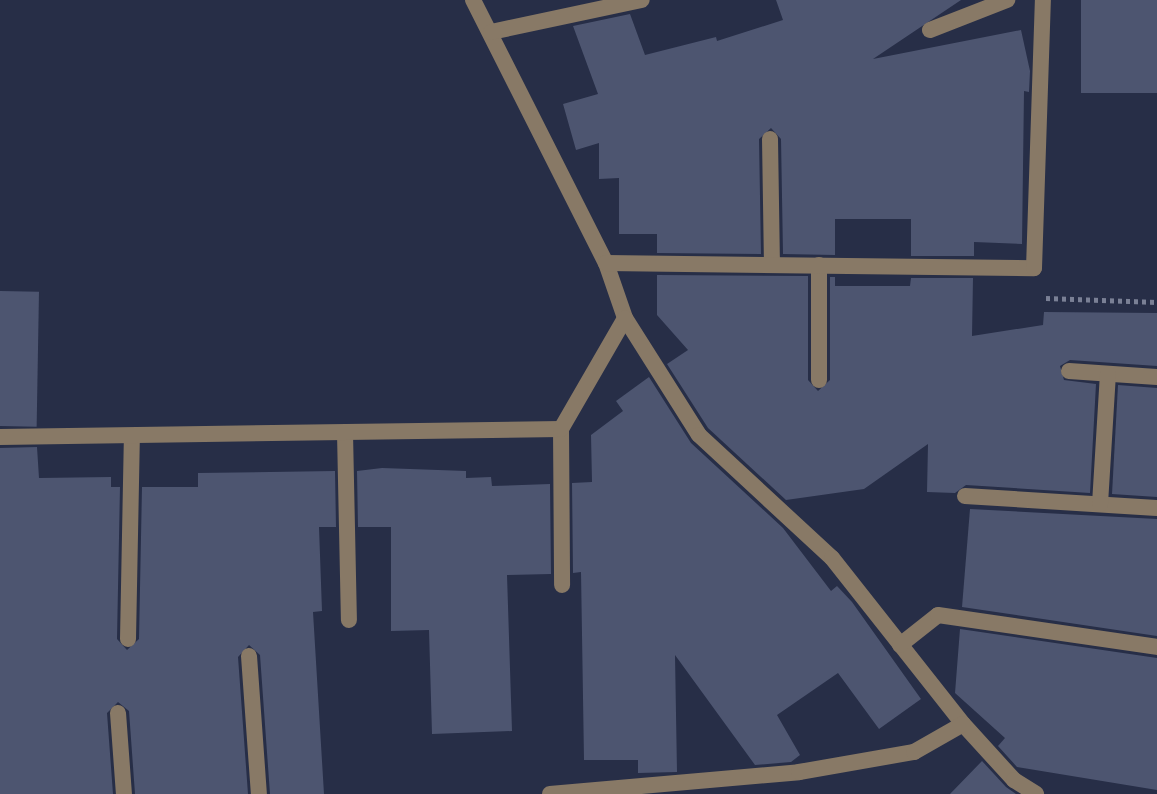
<!DOCTYPE html>
<style>
body{margin:0}
#map{position:relative;width:1157px;height:794px;overflow:hidden;background:#272e47;font-family:"Zilla Slab",serif}
div>[style]{position:absolute}
.building>*{inset:0;background:#4d5570;transform-origin:0 0}
.path>*{height:5px;margin-top:-2.5px;transform-origin:0;background:repeating-linear-gradient(90deg,#7a8095 0 4px,transparent 0 8px)}
.lane>*{height:16px;margin:-8px;padding:0 8px;transform-origin:8px;border-radius:8px;background:#887966}
.street>*{height:16px;margin:-8px;padding:0 8px;transform-origin:8px;border-radius:8px;background:#887966}
span{translate:-50% -50%;white-space:nowrap;text-align:center;line-height:1.15;-webkit-text-stroke:8px #1e243c;paint-order:stroke}
</style>
<div id="map">
<div class="building">
<i style="clip-path:polygon(776px 0,961px 0,873px 59px,1021px 30px,1030px 71px,1029px 92px,1024px 91px,1022px 244px,974px 242px,974px 256px,911px 256px,911px 219px,835px 219px,835px 255px,783px 254px,781px 139px,771px 128px,759px 139px,761px 254px,657px 253px,657px 234px,619px 234px,619px 178px,599px 179px,599px 143px,576px 150px,563px 104px,598px 94px,573px 26px,630px 14px,645px 55px,716px 37px,717px 41px,783px 20px)"></i>
<i style="left:1081px;top:0;width:76px;height:93px"></i>
<i style="clip-path:polygon(657px 275px,808px 276px,808px 380px,818px 391px,830px 380px,830px 277px,835px 277px,835px 286px,910px 286px,911px 278px,973px 278px,972px 336px,1043px 325px,1044px 312px,1157px 313px,1157px 366px,1070px 360px,1060px 366px,1064px 380px,1096px 384px,1090px 493px,966px 485px,955px 493px,927px 492px,928px 444px,864px 489px,786px 500px,708px 428px,667px 364px,688px 350px,657px 315px)"></i>
<i style="left:0;top:291px;width:39px;height:135px;rotate:1deg"></i>
<i style="clip-path:polygon(649px 377px,691px 443px,783px 528px,831px 591px,837px 586px,852px 602px,921px 699px,879px 729px,838px 673px,777px 715px,800px 755px,791px 762px,755px 765px,675px 655px,677px 772px,638px 773px,638px 760px,584px 760px,581px 572px,573px 573px,572px 483px,592px 482px,591px 435px,623px 411px,616px 401px)"></i>
<i style="clip-path:polygon(1118px 385px,1157px 388px,1157px 497px,1112px 494px)"></i>
<i style="clip-path:polygon(37px 447px,39px 478px,111px 477px,111px 487px,120px 487px,117px 639px,127px 650px,139px 639px,142px 487px,198px 487px,198px 473px,335px 471px,336px 527px,319px 527px,322px 611px,313px 612px,324px 794px,270px 794px,260px 655px,249px 645px,238px 657px,248px 794px,135px 794px,129px 711px,118px 702px,107px 713px,113px 794px,0 794px,0 448px)"></i>
<i style="clip-path:polygon(382px 468px,466px 471px,466px 478px,491px 477px,492px 486px,550px 484px,551px 574px,507px 575px,512px 731px,432px 734px,429px 630px,391px 631px,391px 527px,358px 527px,357px 471px)"></i>
<i style="clip-path:polygon(970px 509px,1157px 519px,1157px 636px,962px 607px)"></i>
<i style="clip-path:polygon(960px 629px,1157px 658px,1157px 790px,1017px 767px,998px 746px,1005px 738px,955px 693px)"></i>
<i style="clip-path:polygon(982px 761px,1006px 787px,1016px 794px,950px 794px)"></i>
</div>
<div class="path">
<i style="left:1046px;top:298px;width:111px;rotate:2.1deg"></i>
</div>
<div class="lane">
<i style="left:930px;top:30px;width:83px;rotate:-21.3deg"></i>
<i style="left:770px;top:139px;width:126px;rotate:89.1deg"></i>
<i style="left:819px;top:265px;width:115px;rotate:90deg"></i>
<i style="left:345px;top:433px;width:187px;rotate:88.8deg"></i>
<i style="left:128px;top:639px;width:203px;rotate:-88.9deg"></i>
<i style="left:249px;top:656px;width:138px;rotate:85.9deg"></i>
<i style="left:118px;top:713px;width:81px;rotate:85.8deg"></i>
</div>
<div class="street">
<i style="left:473px;top:0;width:295px;rotate:63.2deg"></i>
<i style="left:606px;top:263px;width:58px;rotate:70.9deg"></i>
<i style="left:625px;top:318px;width:138px;rotate:57.7deg"></i>
<i style="left:699px;top:435px;width:181px;rotate:42.8deg"></i>
<i style="left:832px;top:558px;width:211px;rotate:51.7deg"></i>
<i style="left:963px;top:724px;width:76px;rotate:47.7deg"></i>
<i style="left:1014px;top:780px;width:26px;rotate:32deg"></i>
<i style="left:491px;top:32px;width:154px;rotate:-12deg"></i>
<i style="left:606px;top:263px;width:428px;rotate:0.7deg"></i>
<i style="left:1034px;top:268px;width:268px;rotate:-88.1deg"></i>
<i style="left:1069px;top:371px;width:88px;rotate:3.9deg"></i>
<i style="left:561px;top:429px;width:156px;rotate:89.6deg"></i>
<i style="left:0;top:437px;width:561px;rotate:-0.82deg"></i>
<i style="left:561px;top:429px;width:128px;rotate:-60deg"></i>
<i style="left:965px;top:496px;width:192px;rotate:3.6deg"></i>
<i style="left:1100px;top:504px;width:130px;rotate:-86.5deg"></i>
<i style="left:900px;top:645px;width:48px;rotate:-38.3deg"></i>
<i style="left:938px;top:615px;width:221px;rotate:8.3deg"></i>
<i style="left:550px;top:794px;width:250px;rotate:-5deg"></i>
<i style="left:799px;top:772px;width:117px;rotate:-9.9deg"></i>
<i style="left:914px;top:752px;width:56px;rotate:-29.7deg"></i>
</div>
</div>
